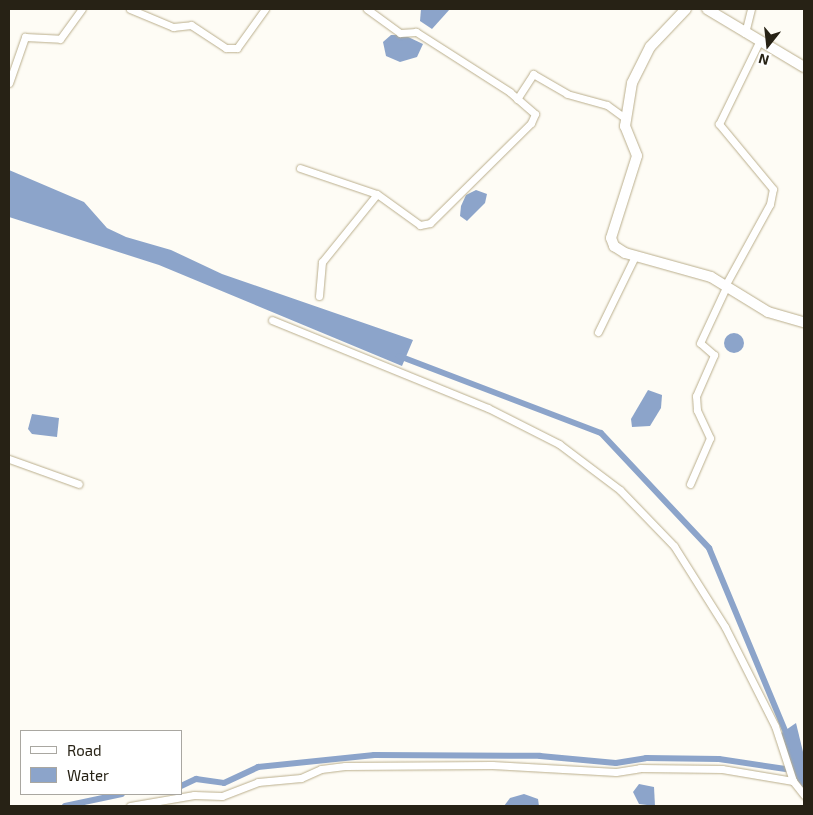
<!DOCTYPE html>
<style>
body{margin:0}
#map{position:relative;width:813px;height:815px;overflow:hidden;background:#fefcf5;font-family:"Exo 2",sans-serif}
div>[style]{position:absolute}
.water>*{inset:0;background:#8ca4ca}
.round{border-radius:50%}
.canal>*{height:6px;margin:-3px;padding:0 3px;transform-origin:3px;border-radius:3px;background:#8ca4ca}
.roads{filter:drop-shadow(0 0 1px #baae8c) drop-shadow(0 0 1px #baae8c)}
.street>*{height:7px;margin:-3.5px;padding:0 3.5px;transform-origin:3.5px;border-radius:3.5px;background:#fff}
.secondary>*{height:10px;margin:-5px;padding:0 5px;transform-origin:5px;border-radius:5px;background:#fff}
span{translate:-50% -50%;white-space:nowrap;text-align:center;line-height:1.15;-webkit-text-stroke:4px #fff;paint-order:stroke}
.frame{position:absolute;inset:0;border:10px solid #272215;pointer-events:none}
.legend{position:absolute;left:20px;top:730px;width:162px;height:65px;box-sizing:border-box;background:#fff;border:1px solid #a9a7a1;margin:0;padding:6px 9px;list-style:none;font-size:15px;color:#272215}
.legend li{display:flex;align-items:center;gap:10px;height:25px}
.legend b{width:25px;border:1px solid #a9a7a1}
.north{position:absolute;left:743px;top:20px;width:50px;height:50px;-webkit-text-stroke:4px #fff;paint-order:stroke;rotate:196deg;font-size:14px;font-weight:700;line-height:20px;text-align:center;color:#272215}
.north::after{content:'';display:block;margin:auto;width:18px;height:22px;background:#272215;clip-path:polygon(50% 0,100% 100%,50% 72%,0 100%)}
</style>
<div id="map">
<div class="water">
<i style="clip-path:polygon(421px 9px,450px 9px,432px 29px,420px 21px)"></i>
<i style="clip-path:polygon(391px 35px,404px 35px,423px 44px,417px 57px,400px 62px,386px 56px,383px 42px)"></i>
<i style="clip-path:polygon(9px 170px,84px 202px,107px 228px,126px 237px,171px 250px,222px 274px,413px 340px,402px 366px,159px 265px,9px 217px)"></i>
<i style="clip-path:polygon(476px 190px,487px 194px,485px 203px,467px 221px,460px 216px,461px 206px,466px 195px)"></i>
<i class="round" style="left:724px;top:333px;width:20px;height:20px"></i>
<i style="clip-path:polygon(648px 390px,662px 395px,661px 408px,650px 426px,632px 427px,631px 419px)"></i>
<i style="clip-path:polygon(32px 414px,59px 418px,57px 437px,32px 434px,28px 429px)"></i>
<i style="clip-path:polygon(796px 723px,804px 756px,804px 789px,795px 780px,780px 734px)"></i>
<i style="clip-path:polygon(639px 784px,654px 787px,655px 806px,639px 804px,633px 792px)"></i>
<i style="clip-path:polygon(524px 794px,538px 799px,539px 806px,504px 806px,510px 798px)"></i>
</div>
<div class="canal">
<i style="left:399px;top:356px;width:216px;rotate:20.9deg"></i>
<i style="left:601px;top:433px;width:158px;rotate:46.8deg"></i>
<i style="left:709px;top:548px;width:206px;rotate:67.4deg"></i>
<i style="left:181px;top:786px;width:17px;rotate:-25deg"></i>
<i style="left:196px;top:779px;width:28px;rotate:8deg"></i>
<i style="left:224px;top:783px;width:38px;rotate:-25deg"></i>
<i style="left:258px;top:767px;width:117px;rotate:-5.9deg"></i>
<i style="left:374px;top:755px;width:166px;rotate:0.3deg"></i>
<i style="left:540px;top:756px;width:76px;rotate:5.3deg"></i>
<i style="left:616px;top:763px;width:30px;rotate:-9deg"></i>
<i style="left:646px;top:758px;width:73px;rotate:0.8deg"></i>
<i style="left:719px;top:759px;width:74px;rotate:8.6deg"></i>
<i style="left:65px;top:806px;width:58px;rotate:-11.9deg"></i>
</div>
<div class="roads">
<div class="street">
<i style="left:130px;top:9px;width:47px;rotate:22.7deg"></i>
<i style="left:173px;top:27px;width:18px;rotate:-6deg"></i>
<i style="left:191px;top:25px;width:42px;rotate:33.3deg"></i>
<i style="left:226px;top:48px;width:11px"></i>
<i style="left:237px;top:48px;width:48px;rotate:-54.3deg"></i>
<i style="left:745px;top:33px;width:25px;rotate:-76deg"></i>
<i style="left:9px;top:83px;width:49px;rotate:-70.8deg"></i>
<i style="left:25px;top:37px;width:35px;rotate:3deg"></i>
<i style="left:60px;top:39px;width:37px;rotate:-54deg"></i>
<i style="left:517px;top:99px;width:30px;rotate:-57deg"></i>
<i style="left:533px;top:74px;width:39px;rotate:30deg"></i>
<i style="left:567px;top:94px;width:41px;rotate:15.4deg"></i>
<i style="left:607px;top:105px;width:24px;rotate:36deg"></i>
<i style="left:300px;top:168px;width:81px;rotate:18.7deg"></i>
<i style="left:726px;top:284px;width:91px;rotate:-61.2deg"></i>
<i style="left:770px;top:204px;width:15px;rotate:-79deg"></i>
<i style="left:773px;top:189px;width:85px;rotate:-129.7deg"></i>
<i style="left:719px;top:124px;width:91px;rotate:-64deg"></i>
<i style="left:319px;top:296px;width:34px;rotate:-85deg"></i>
<i style="left:322px;top:262px;width:87px;rotate:-51deg"></i>
<i style="left:377px;top:194px;width:53px;rotate:35.8deg"></i>
<i style="left:420px;top:225px;width:10px;rotate:-11deg"></i>
<i style="left:430px;top:223px;width:142px;rotate:-44.7deg"></i>
<i style="left:531px;top:123px;width:10px;rotate:-66deg"></i>
<i style="left:535px;top:114px;width:33px;rotate:-139deg"></i>
<i style="left:510px;top:92px;width:112px;rotate:-147.4deg"></i>
<i style="left:416px;top:32px;width:16px;rotate:176deg"></i>
<i style="left:400px;top:33px;width:41px;rotate:-144deg"></i>
<i style="left:272px;top:320px;width:233px;rotate:22.2deg"></i>
<i style="left:488px;top:408px;width:80px;rotate:26.9deg"></i>
<i style="left:559px;top:444px;width:76px;rotate:37deg"></i>
<i style="left:620px;top:490px;width:78px;rotate:46deg"></i>
<i style="left:674px;top:546px;width:96px;rotate:57.8deg"></i>
<i style="left:725px;top:627px;width:111px;rotate:63.2deg"></i>
<i style="left:775px;top:726px;width:58px;rotate:71.9deg"></i>
<i style="left:598px;top:332px;width:85px;rotate:-64deg"></i>
<i style="left:9px;top:459px;width:74px;rotate:19.7deg"></i>
<i style="left:690px;top:484px;width:50px;rotate:-66.5deg"></i>
<i style="left:710px;top:438px;width:31px;rotate:-115deg"></i>
<i style="left:697px;top:410px;width:14px;rotate:-94deg"></i>
<i style="left:696px;top:396px;width:45px;rotate:-66.3deg"></i>
<i style="left:714px;top:355px;width:18px;rotate:-139deg"></i>
<i style="left:700px;top:343px;width:64px;rotate:-65deg"></i>
<i style="left:130px;top:806px;width:65px;rotate:-9.8deg"></i>
<i style="left:194px;top:795px;width:28px;rotate:2deg"></i>
<i style="left:222px;top:796px;width:39px;rotate:-21deg"></i>
<i style="left:258px;top:782px;width:43px;rotate:-5.3deg"></i>
<i style="left:301px;top:778px;width:22px;rotate:-24deg"></i>
<i style="left:321px;top:769px;width:24px;rotate:-7deg"></i>
<i style="left:345px;top:766px;width:147px;rotate:-0.4deg"></i>
<i style="left:492px;top:765px;width:124px;rotate:3.2deg"></i>
<i style="left:616px;top:772px;width:24px;rotate:-9deg"></i>
<i style="left:640px;top:768px;width:82px;rotate:0.7deg"></i>
<i style="left:722px;top:769px;width:72px;rotate:9.6deg"></i>
<i style="left:793px;top:781px;width:18px;rotate:52deg"></i>
</div>
<div class="secondary">
<i style="left:686px;top:9px;width:52px;rotate:133.5deg"></i>
<i style="left:650px;top:47px;width:40px;rotate:116.6deg"></i>
<i style="left:632px;top:83px;width:44px;rotate:99.2deg"></i>
<i style="left:625px;top:126px;width:32px;rotate:68deg"></i>
<i style="left:637px;top:156px;width:86px;rotate:107.6deg"></i>
<i style="left:611px;top:238px;width:9px;rotate:69deg"></i>
<i style="left:614px;top:246px;width:13px;rotate:32deg"></i>
<i style="left:625px;top:253px;width:89px;rotate:15.6deg"></i>
<i style="left:711px;top:277px;width:67px;rotate:31.6deg"></i>
<i style="left:768px;top:312px;width:37px;rotate:16deg"></i>
<i style="left:707px;top:9px;width:113px;rotate:30.9deg"></i>
</div>
</div>
<div class="frame"></div>
<ul class="legend">
<li><b style="height:6px;background:#fff"></b>Road</li>
<li><b style="height:14px;background:#8ca4ca"></b>Water</li>
</ul>
<div class="north">N</div>
</div>
